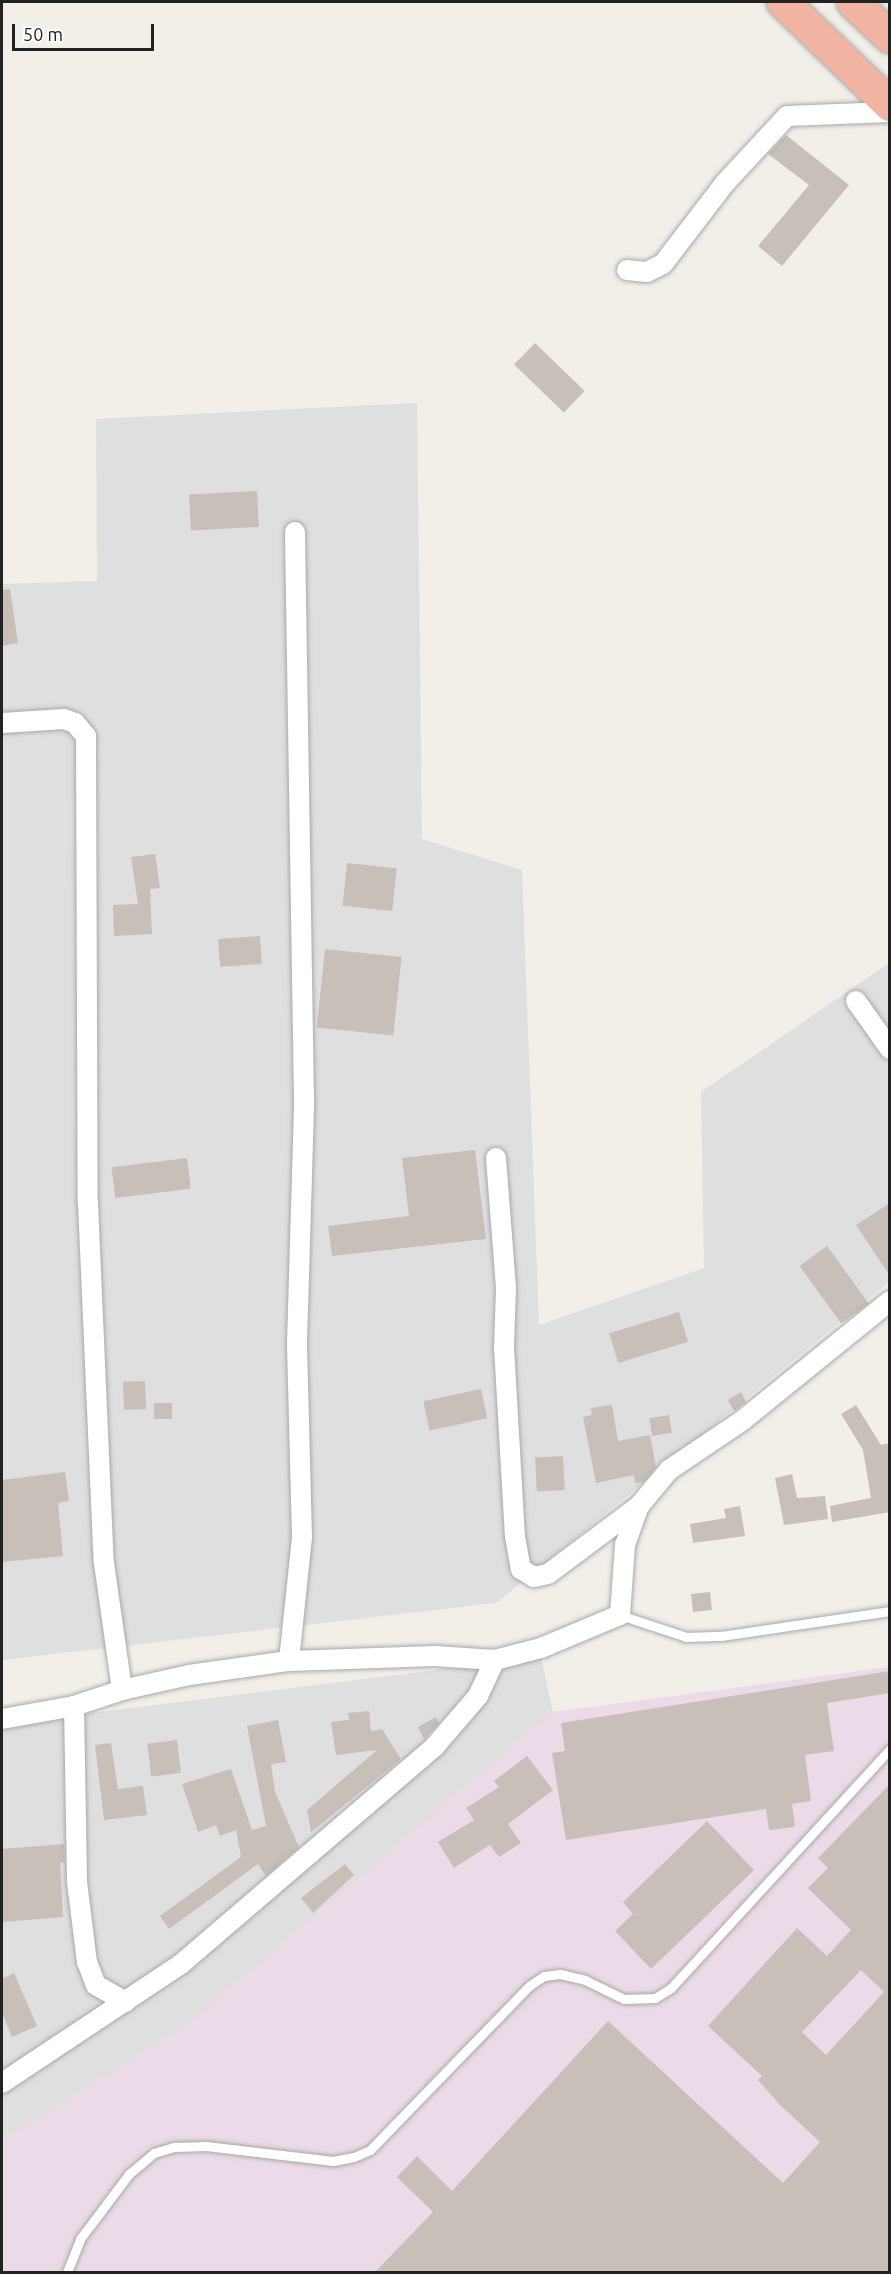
<!DOCTYPE html>
<style>
body{margin:0}
#map{position:relative;width:891px;height:2274px;overflow:hidden;background:#f2efe9;font-family:Ubuntu,sans-serif}
div>[style]{position:absolute}
.residential>*{inset:0;background:#e0dfdf}
.industrial>*{inset:0;background:#ebdbe8}
.building>*{inset:0;background:#c7bfb8;transform-origin:0 0}
.roads{filter:drop-shadow(0 0 2px #a9a9a9) drop-shadow(0 0 2px #a9a9a9)}
.service>*{height:9px;margin:-4.5px;padding:0 4.5px;transform-origin:4.5px;border-radius:4.5px;background:#fff}
.minor>*{height:20px;margin:-10px;padding:0 10px;transform-origin:10px;border-radius:10px;background:#fff}
.trunk>*{height:32px;margin:-16px;padding:0 16px;transform-origin:16px;border-radius:16px;background:#f2b4a3}
span{translate:-50% -50%;white-space:nowrap;text-align:center;line-height:1.15;-webkit-text-stroke:4.5px #fff;paint-order:stroke}
.frame{position:absolute;inset:0;border:3px solid #222;pointer-events:none}
.scale{position:absolute;left:12px;top:24px;width:142px;height:27px;box-sizing:border-box;border:3px solid #222;border-top:0;padding-left:8px;font-size:18px;line-height:21px;white-space:nowrap;color:#222;-webkit-text-stroke:4px #fff;paint-order:stroke}
</style>
<div id="map">
<div class="residential">
<i style="clip-path:polygon(417px 403px,422px 839px,522px 870px,539px 1325px,704px 1268px,701px 1092px,889px 963px,889px 1282px,496px 1603px,2px 1660px,2px 584px,97px 581px,96px 419px)"></i>
<i style="clip-path:polygon(541px 1657px,553px 1712px,192px 2022px,2px 2142px,2px 1724px)"></i>
</div>
<div class="industrial">
<i style="clip-path:polygon(889px 1667px,889px 2272px,2px 2272px,2px 2142px,192px 2022px,553px 1712px)"></i>
</div>
<div class="building">
<i style="clip-path:polygon(786px 135px,849px 185px,782px 266px,758px 246px,809px 185px,768px 154px)"></i>
<i style="left:535px;top:343px;width:69px;height:30px;rotate:44deg"></i>
<i style="left:257px;top:491px;width:36px;height:68px;rotate:87deg"></i>
<i style="clip-path:polygon(10px 589px,18px 643px,2px 646px,2px 590px)"></i>
<i style="clip-path:polygon(155px 854px,160px 888px,150px 889px,152px 934px,114px 936px,113px 905px,138px 904px,131px 857px)"></i>
<i style="left:347px;top:863px;width:50px;height:43px;rotate:6deg"></i>
<i style="left:260px;top:936px;width:28px;height:42px;rotate:86deg"></i>
<i style="left:325px;top:949px;width:77px;height:79px;rotate:6deg"></i>
<i style="clip-path:polygon(475px 1150px,486px 1239px,332px 1256px,328px 1226px,409px 1216px,402px 1158px)"></i>
<i style="left:187px;top:1158px;width:31px;height:76px;rotate:83deg"></i>
<i style="clip-path:polygon(890px 1203px,890px 1276px,856px 1225px)"></i>
<i style="left:827px;top:1246px;width:71px;height:34px;rotate:54deg"></i>
<i style="left:679px;top:1312px;width:31px;height:73px;rotate:73deg"></i>
<i style="left:145px;top:1381px;width:28px;height:22px;rotate:88deg"></i>
<i style="left:481px;top:1389px;width:30px;height:59px;rotate:78deg"></i>
<i style="clip-path:polygon(741px 1392px,746px 1402px,734px 1411px,728px 1400px)"></i>
<i style="left:154px;top:1403px;width:18px;height:16px"></i>
<i style="clip-path:polygon(612px 1405px,618px 1441px,650px 1435px,656px 1467px,644px 1482px,635px 1483px,634px 1475px,596px 1483px,583px 1417px,592px 1415px,591px 1408px)"></i>
<i style="clip-path:polygon(856px 1405px,881px 1445px,890px 1443px,890px 1512px,832px 1522px,830px 1506px,871px 1498px,863px 1450px,841px 1414px)"></i>
<i style="left:669px;top:1415px;width:18px;height:20px;rotate:81deg"></i>
<i style="left:563px;top:1456px;width:34px;height:28px;rotate:87deg"></i>
<i style="clip-path:polygon(65px 1472px,69px 1501px,58px 1503px,63px 1556px,2px 1562px,2px 1480px)"></i>
<i style="clip-path:polygon(792px 1474px,797px 1498px,825px 1496px,828px 1519px,784px 1525px,775px 1478px)"></i>
<i style="clip-path:polygon(740px 1506px,745px 1536px,693px 1543px,690px 1524px,726px 1518px,724px 1509px)"></i>
<i style="left:710px;top:1592px;width:18px;height:19px;rotate:84deg"></i>
<i style="clip-path:polygon(890px 1671px,890px 1693px,827px 1703px,834px 1751px,805px 1755px,811px 1801px,792px 1804px,795px 1827px,769px 1830px,766px 1809px,566px 1840px,552px 1753px,565px 1751px,561px 1723px)"></i>
<i style="clip-path:polygon(369px 1711px,371px 1731px,382px 1729px,401px 1759px,311px 1832px,307px 1810px,377px 1750px,336px 1755px,331px 1722px,349px 1720px,348px 1713px)"></i>
<i style="clip-path:polygon(436px 1717px,439px 1723px,424px 1739px,418px 1727px)"></i>
<i style="clip-path:polygon(278px 1720px,286px 1762px,271px 1764px,275px 1792px,299px 1847px,266px 1876px,258px 1864px,169px 1929px,160px 1916px,241px 1857px,236px 1830px,220px 1836px,216px 1825px,198px 1832px,182px 1784px,231px 1769px,252px 1830px,266px 1826px,247px 1726px)"></i>
<i style="left:177px;top:1740px;width:33px;height:30px;rotate:83deg"></i>
<i style="clip-path:polygon(111px 1743px,118px 1789px,143px 1786px,147px 1815px,104px 1820px,95px 1745px)"></i>
<i style="clip-path:polygon(527px 1756px,553px 1790px,508px 1824px,521px 1843px,499px 1857px,490px 1845px,454px 1868px,438px 1842px,474px 1820px,466px 1808px,499px 1787px,494px 1781px)"></i>
<i style="clip-path:polygon(evenodd,890px 1784px,890px 2272px,375px 2272px,433px 2212px,397px 2177px,417px 2156px,452px 2191px,608px 2021px,783px 2183px,820px 2142px,780px 2105px,758px 2080px,762px 2076px,708px 2026px,797px 1928px,827px 1956px,851px 1930px,808px 1888px,828px 1868px,818px 1858px,890px 1784px,861px 1970px,884px 1992px,826px 2055px,802px 2032px,861px 1970px)"></i>
<i style="clip-path:polygon(707px 1821px,754px 1870px,651px 1969px,615px 1931px,633px 1914px,623px 1902px)"></i>
<i style="clip-path:polygon(64px 1844px,65px 1862px,60px 1863px,63px 1917px,2px 1922px,2px 1849px)"></i>
<i style="clip-path:polygon(345px 1864px,354px 1875px,313px 1913px,301px 1898px)"></i>
<i style="clip-path:polygon(14px 1973px,37px 2026px,12px 2037px,2px 2013px,2px 1979px)"></i>
</div>
<div class="roads">
<div class="service">
<i style="left:620px;top:1615px;width:70px;rotate:18.4deg"></i>
<i style="left:686px;top:1637px;width:35px;rotate:-2deg"></i>
<i style="left:721px;top:1636px;width:171px;rotate:-8.4deg"></i>
<i style="left:67px;top:2272px;width:35px;rotate:-68deg"></i>
<i style="left:80px;top:2239px;width:81px;rotate:-53deg"></i>
<i style="left:129px;top:2174px;width:33px;rotate:-40deg"></i>
<i style="left:154px;top:2153px;width:21px;rotate:-17deg"></i>
<i style="left:174px;top:2147px;width:32px;rotate:-2deg"></i>
<i style="left:206px;top:2146px;width:128px;rotate:6.7deg"></i>
<i style="left:333px;top:2161px;width:21px;rotate:-11deg"></i>
<i style="left:354px;top:2157px;width:17px;rotate:-24deg"></i>
<i style="left:370px;top:2150px;width:228px;rotate:-45.9deg"></i>
<i style="left:529px;top:1986px;width:18px;rotate:-34deg"></i>
<i style="left:544px;top:1976px;width:16px;rotate:-7deg"></i>
<i style="left:560px;top:1974px;width:26px;rotate:13deg"></i>
<i style="left:585px;top:1980px;width:43px;rotate:26deg"></i>
<i style="left:624px;top:1999px;width:31px;rotate:-2deg"></i>
<i style="left:655px;top:1998px;width:19px;rotate:-32deg"></i>
<i style="left:671px;top:1988px;width:324px;rotate:-47.5deg"></i>
</div>
<div class="minor">
<i style="left:627px;top:270px;width:20px;rotate:6deg"></i>
<i style="left:647px;top:272px;width:18px;rotate:-27deg"></i>
<i style="left:663px;top:264px;width:102px;rotate:-52.6deg"></i>
<i style="left:725px;top:183px;width:91px;rotate:-47.2deg"></i>
<i style="left:787px;top:116px;width:103px;rotate:-2.2deg"></i>
<i style="left:2px;top:723px;width:62px;rotate:-3.7deg"></i>
<i style="left:64px;top:719px;width:12px;rotate:20deg"></i>
<i style="left:75px;top:723px;width:17px;rotate:50deg"></i>
<i style="left:86px;top:736px;width:467px;rotate:89.8deg"></i>
<i style="left:88px;top:1203px;width:360px;rotate:87.5deg"></i>
<i style="left:104px;top:1563px;width:128px;rotate:81.9deg"></i>
<i style="left:856px;top:1001px;width:59px;rotate:54.7deg"></i>
<i style="left:496px;top:1158px;width:130px;rotate:85.6deg"></i>
<i style="left:506px;top:1288px;width:59px;rotate:91.9deg"></i>
<i style="left:504px;top:1347px;width:189px;rotate:86.7deg"></i>
<i style="left:515px;top:1536px;width:34px;rotate:80deg"></i>
<i style="left:521px;top:1569px;width:15px;rotate:32deg"></i>
<i style="left:534px;top:1577px;width:14px;rotate:-12deg"></i>
<i style="left:548px;top:1574px;width:114px;rotate:-36.8deg"></i>
<i style="left:289px;top:1661px;width:125px;rotate:-84deg"></i>
<i style="left:302px;top:1537px;width:194px;rotate:-91.5deg"></i>
<i style="left:297px;top:1343px;width:242px;rotate:-88.3deg"></i>
<i style="left:304px;top:1101px;width:569px;rotate:-90.91deg"></i>
<i style="left:74px;top:1706px;width:51px;rotate:-18.4deg"></i>
<i style="left:122px;top:1690px;width:69px;rotate:-12.6deg"></i>
<i style="left:189px;top:1675px;width:101px;rotate:-8deg"></i>
<i style="left:289px;top:1661px;width:146px;rotate:-2deg"></i>
<i style="left:435px;top:1656px;width:60px;rotate:3.8deg"></i>
<i style="left:495px;top:1660px;width:48px;rotate:-14.6deg"></i>
<i style="left:541px;top:1648px;width:86px;rotate:-22.7deg"></i>
<i style="left:620px;top:1615px;width:70px;rotate:-85.9deg"></i>
<i style="left:625px;top:1545px;width:41px;rotate:-70.3deg"></i>
<i style="left:639px;top:1506px;width:47px;rotate:-50.2deg"></i>
<i style="left:669px;top:1470px;width:89px;rotate:-34deg"></i>
<i style="left:743px;top:1420px;width:189px;rotate:-39deg"></i>
<i style="left:2px;top:1719px;width:73px;rotate:-10.2deg"></i>
<i style="left:74px;top:1706px;width:176px;rotate:89deg"></i>
<i style="left:77px;top:1882px;width:81px;rotate:82.9deg"></i>
<i style="left:87px;top:1962px;width:25px;rotate:69deg"></i>
<i style="left:96px;top:1985px;width:34px;rotate:30deg"></i>
<i style="left:2px;top:2083px;width:215px;rotate:-33.6deg"></i>
<i style="left:181px;top:1964px;width:335px;rotate:-40.6deg"></i>
<i style="left:435px;top:1746px;width:66px;rotate:-49.3deg"></i>
<i style="left:478px;top:1696px;width:40px;rotate:-65deg"></i>
</div>
<div class="trunk">
<i style="left:783px;top:2px;width:149px;rotate:43.9deg"></i>
<i style="left:853px;top:2px;width:51px;rotate:43.4deg"></i>
</div>
</div>
<div class="frame"></div>
<div class="scale">50 m</div>
</div>
